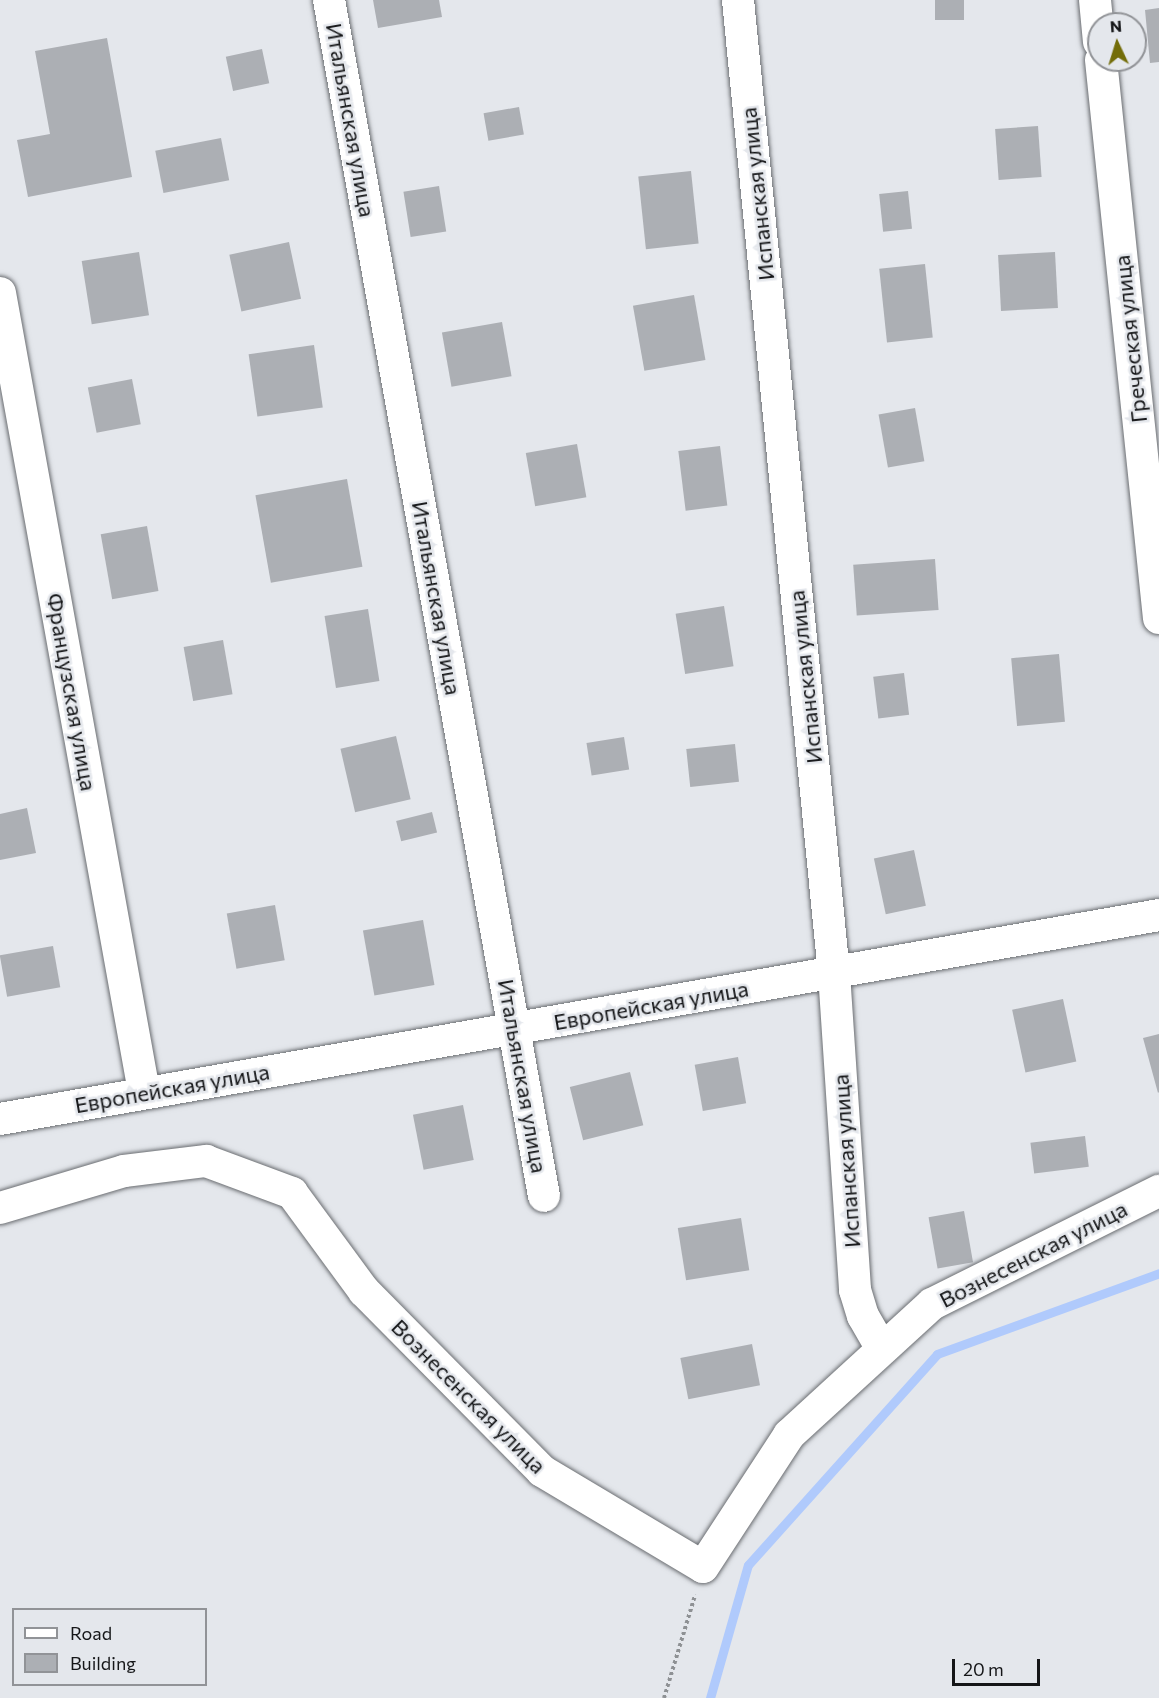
<!DOCTYPE html>
<meta charset="utf-8">
<style>
body{margin:0}
#map{position:relative;width:1159px;height:1698px;overflow:hidden;background:#e4e7ec;font-family:Commissioner,sans-serif}
div>[style]{position:absolute}
.stream>*{height:9px;margin:-4.5px;padding:0 4.5px;transform-origin:4.5px;border-radius:4.5px;background:#b0cafc}
.building>*{inset:0;background:#acafb4;transform-origin:0 0}
.path>*{height:4px;margin-top:-2px;transform-origin:0;background:repeating-linear-gradient(90deg,#8e9194 0 3px,transparent 0 6px)}
.roads{filter:drop-shadow(0 0 2px #6a6d71) drop-shadow(0 0 2px #6a6d71)}
.minor>*{height:32px;margin:-16px;padding:0 16px;transform-origin:16px;border-radius:16px;background:#fff}
span{translate:-50% -50%;white-space:nowrap;text-align:center;line-height:1.15;-webkit-text-stroke:5px #e4e7ec;paint-order:stroke}
.street-label{font-size:22px;color:#151618}
.legend{position:absolute;left:12px;top:1608px;width:195px;height:78px;box-sizing:border-box;background:#e4e7ec;border:2px solid #919397;margin:0;padding:8px 10px;list-style:none;font-size:18px;color:#151618}
.legend li{display:flex;align-items:center;gap:12px;height:30px}
.legend b{width:30px;border:2px solid #919397}
.north{position:absolute;left:1087px;top:12px;width:60px;height:60px;box-sizing:border-box;background:#e4e7ec;border:2px solid #919397;border-radius:50%;rotate:356deg;font-size:16px;font-weight:700;line-height:24px;text-align:center;color:#151618}
.north::after{content:'';display:block;margin:auto;width:21px;height:27px;background:#736d09;clip-path:polygon(50% 0,100% 100%,50% 72%,0 100%)}
.scale{position:absolute;left:952px;top:1659px;width:88px;height:27px;box-sizing:border-box;border:3px solid #151618;border-top:0;padding-left:8px;font-size:18px;line-height:21px;white-space:nowrap;color:#151618;-webkit-text-stroke:4px #e4e7ec;paint-order:stroke}
</style>
<div id="map">
<div class="stream">
<i style="left:710px;top:1698px;width:138px;rotate:-74.1deg"></i>
<i style="left:748px;top:1565px;width:283px;rotate:-48.1deg"></i>
<i style="left:937px;top:1354px;width:236px;rotate:-20deg"></i>
</div>
<div class="building">
<i style="clip-path:polygon(373px 0,439px 0,442px 17px,378px 28px)"></i>
<i style="left:935px;top:0;width:29px;height:20px"></i>
<i style="clip-path:polygon(1159px 8px,1159px 62px,1150px 63px,1145px 10px)"></i>
<i style="clip-path:polygon(107px 38px,132px 177px,28px 197px,17px 140px,50px 134px,35px 51px)"></i>
<i style="left:262px;top:49px;width:35px;height:37px;rotate:78deg"></i>
<i style="left:519px;top:107px;width:28px;height:36px;rotate:80deg"></i>
<i style="left:1038px;top:126px;width:51px;height:43px;rotate:86deg"></i>
<i style="left:221px;top:138px;width:43px;height:67px;rotate:79deg"></i>
<i style="left:691px;top:171px;width:73px;height:53px;rotate:84deg"></i>
<i style="left:439px;top:186px;width:46px;height:36px;rotate:81deg"></i>
<i style="left:908px;top:191px;width:38px;height:29px;rotate:84deg"></i>
<i style="left:289px;top:242px;width:58px;height:61px;rotate:78deg"></i>
<i style="left:139px;top:252px;width:64px;height:58px;rotate:81deg"></i>
<i style="left:1055px;top:252px;width:56px;height:57px;rotate:87deg"></i>
<i style="left:925px;top:264px;width:74px;height:46px;rotate:84deg"></i>
<i style="left:694px;top:295px;width:66px;height:62px;rotate:80deg"></i>
<i style="left:502px;top:322px;width:55px;height:61px;rotate:80deg"></i>
<i style="left:314px;top:345px;width:63px;height:66px;rotate:82deg"></i>
<i style="left:132px;top:379px;width:46px;height:45px;rotate:79deg"></i>
<i style="left:915px;top:408px;width:54px;height:37px;rotate:80deg"></i>
<i style="left:577px;top:444px;width:54px;height:52px;rotate:80deg"></i>
<i style="left:720px;top:446px;width:60px;height:42px;rotate:83deg"></i>
<i style="left:347px;top:479px;width:89px;height:93px;rotate:80deg"></i>
<i style="left:147px;top:526px;width:66px;height:47px;rotate:80deg"></i>
<i style="left:935px;top:559px;width:51px;height:82px;rotate:86deg"></i>
<i style="left:724px;top:606px;width:61px;height:49px;rotate:81deg"></i>
<i style="left:368px;top:609px;width:73px;height:44px;rotate:81deg"></i>
<i style="left:223px;top:640px;width:55px;height:40px;rotate:80deg"></i>
<i style="left:1059px;top:654px;width:68px;height:48px;rotate:85deg"></i>
<i style="left:904px;top:673px;width:42px;height:31px;rotate:83deg"></i>
<i style="left:396px;top:736px;width:65px;height:57px;rotate:77deg"></i>
<i style="left:624px;top:737px;width:33px;height:38px;rotate:81deg"></i>
<i style="left:735px;top:744px;width:38px;height:49px;rotate:84deg"></i>
<i style="clip-path:polygon(27px 808px,36px 853px,0 860px,0 814px)"></i>
<i style="left:432px;top:812px;width:21px;height:37px;rotate:76deg"></i>
<i style="left:914px;top:850px;width:57px;height:41px;rotate:78deg"></i>
<i style="left:275px;top:905px;width:56px;height:49px;rotate:80deg"></i>
<i style="left:423px;top:920px;width:66px;height:61px;rotate:80deg"></i>
<i style="left:53px;top:946px;width:42px;height:54px;rotate:80deg"></i>
<i style="left:1063px;top:999px;width:64px;height:52px;rotate:78deg"></i>
<i style="clip-path:polygon(1159px 1034px,1159px 1092px,1158px 1093px,1143px 1038px)"></i>
<i style="left:738px;top:1057px;width:47px;height:44px;rotate:80deg"></i>
<i style="left:630px;top:1072px;width:55px;height:62px;rotate:76deg"></i>
<i style="left:463px;top:1105px;width:56px;height:51px;rotate:79deg"></i>
<i style="left:1085px;top:1136px;width:31px;height:55px;rotate:83deg"></i>
<i style="left:964px;top:1211px;width:52px;height:36px;rotate:80deg"></i>
<i style="left:741px;top:1218px;width:53px;height:64px;rotate:81deg"></i>
<i style="left:752px;top:1344px;width:42px;height:73px;rotate:79deg"></i>
</div>
<div class="path">
<i style="left:664px;top:1698px;width:108px;rotate:-73.2deg"></i>
</div>
<div class="roads">
<div class="minor">
<i style="left:329px;top:0;width:1215px;rotate:79.81deg"></i>
<i style="left:738px;top:0;width:978px;rotate:84.37deg"></i>
<i style="left:834px;top:973px;width:318px;rotate:86.2deg"></i>
<i style="left:855px;top:1290px;width:27px;rotate:73deg"></i>
<i style="left:863px;top:1316px;width:38px;rotate:60deg"></i>
<i style="left:1095px;top:0;width:42px;rotate:84.6deg"></i>
<i style="left:1101px;top:60px;width:561px;rotate:84.07deg"></i>
<i style="left:0;top:293px;width:812px;rotate:79.78deg"></i>
<i style="left:0;top:1119px;width:1177px;rotate:-9.98deg"></i>
<i style="left:0;top:1208px;width:129px;rotate:-16.6deg"></i>
<i style="left:124px;top:1171px;width:83px;rotate:-7deg"></i>
<i style="left:206px;top:1161px;width:92px;rotate:20.4deg"></i>
<i style="left:292px;top:1193px;width:122px;rotate:53.7deg"></i>
<i style="left:364px;top:1291px;width:253px;rotate:45.3deg"></i>
<i style="left:542px;top:1471px;width:187px;rotate:30.8deg"></i>
<i style="left:703px;top:1567px;width:158px;rotate:-56.9deg"></i>
<i style="left:789px;top:1435px;width:194px;rotate:-42.5deg"></i>
<i style="left:932px;top:1304px;width:254px;rotate:-26.5deg"></i>
</div>
</div>
<div class="street-label">
<span style="left:351px;top:120px;rotate:80deg">Итальянская улица</span>
<span style="left:757px;top:194px;rotate:-96deg">Испанская улица</span>
<span style="left:1130px;top:339px;rotate:-96deg">Греческая улица</span>
<span style="left:437px;top:598px;rotate:80deg">Итальянская улица</span>
<span style="left:805px;top:677px;rotate:-96deg">Испанская улица</span>
<span style="left:72px;top:692px;rotate:80deg">Французская улица</span>
<span style="left:651px;top:1005px;rotate:-10deg">Европейская улица</span>
<span style="left:523px;top:1076px;rotate:80deg">Итальянская улица</span>
<span style="left:172px;top:1088px;rotate:-10deg">Европейская улица</span>
<span style="left:846px;top:1161px;rotate:-94deg">Испанская улица</span>
<span style="left:1033px;top:1254px;rotate:-27deg">Вознесенская улица</span>
<span style="left:469px;top:1396px;rotate:45deg">Вознесенская улица</span>
</div>
<ul class="legend">
<li><b style="height:8px;background:#fff"></b>Road</li>
<li><b style="height:16px;background:#acafb4"></b>Building</li>
</ul>
<div class="north">N</div>
<div class="scale">20 m</div>
</div>
